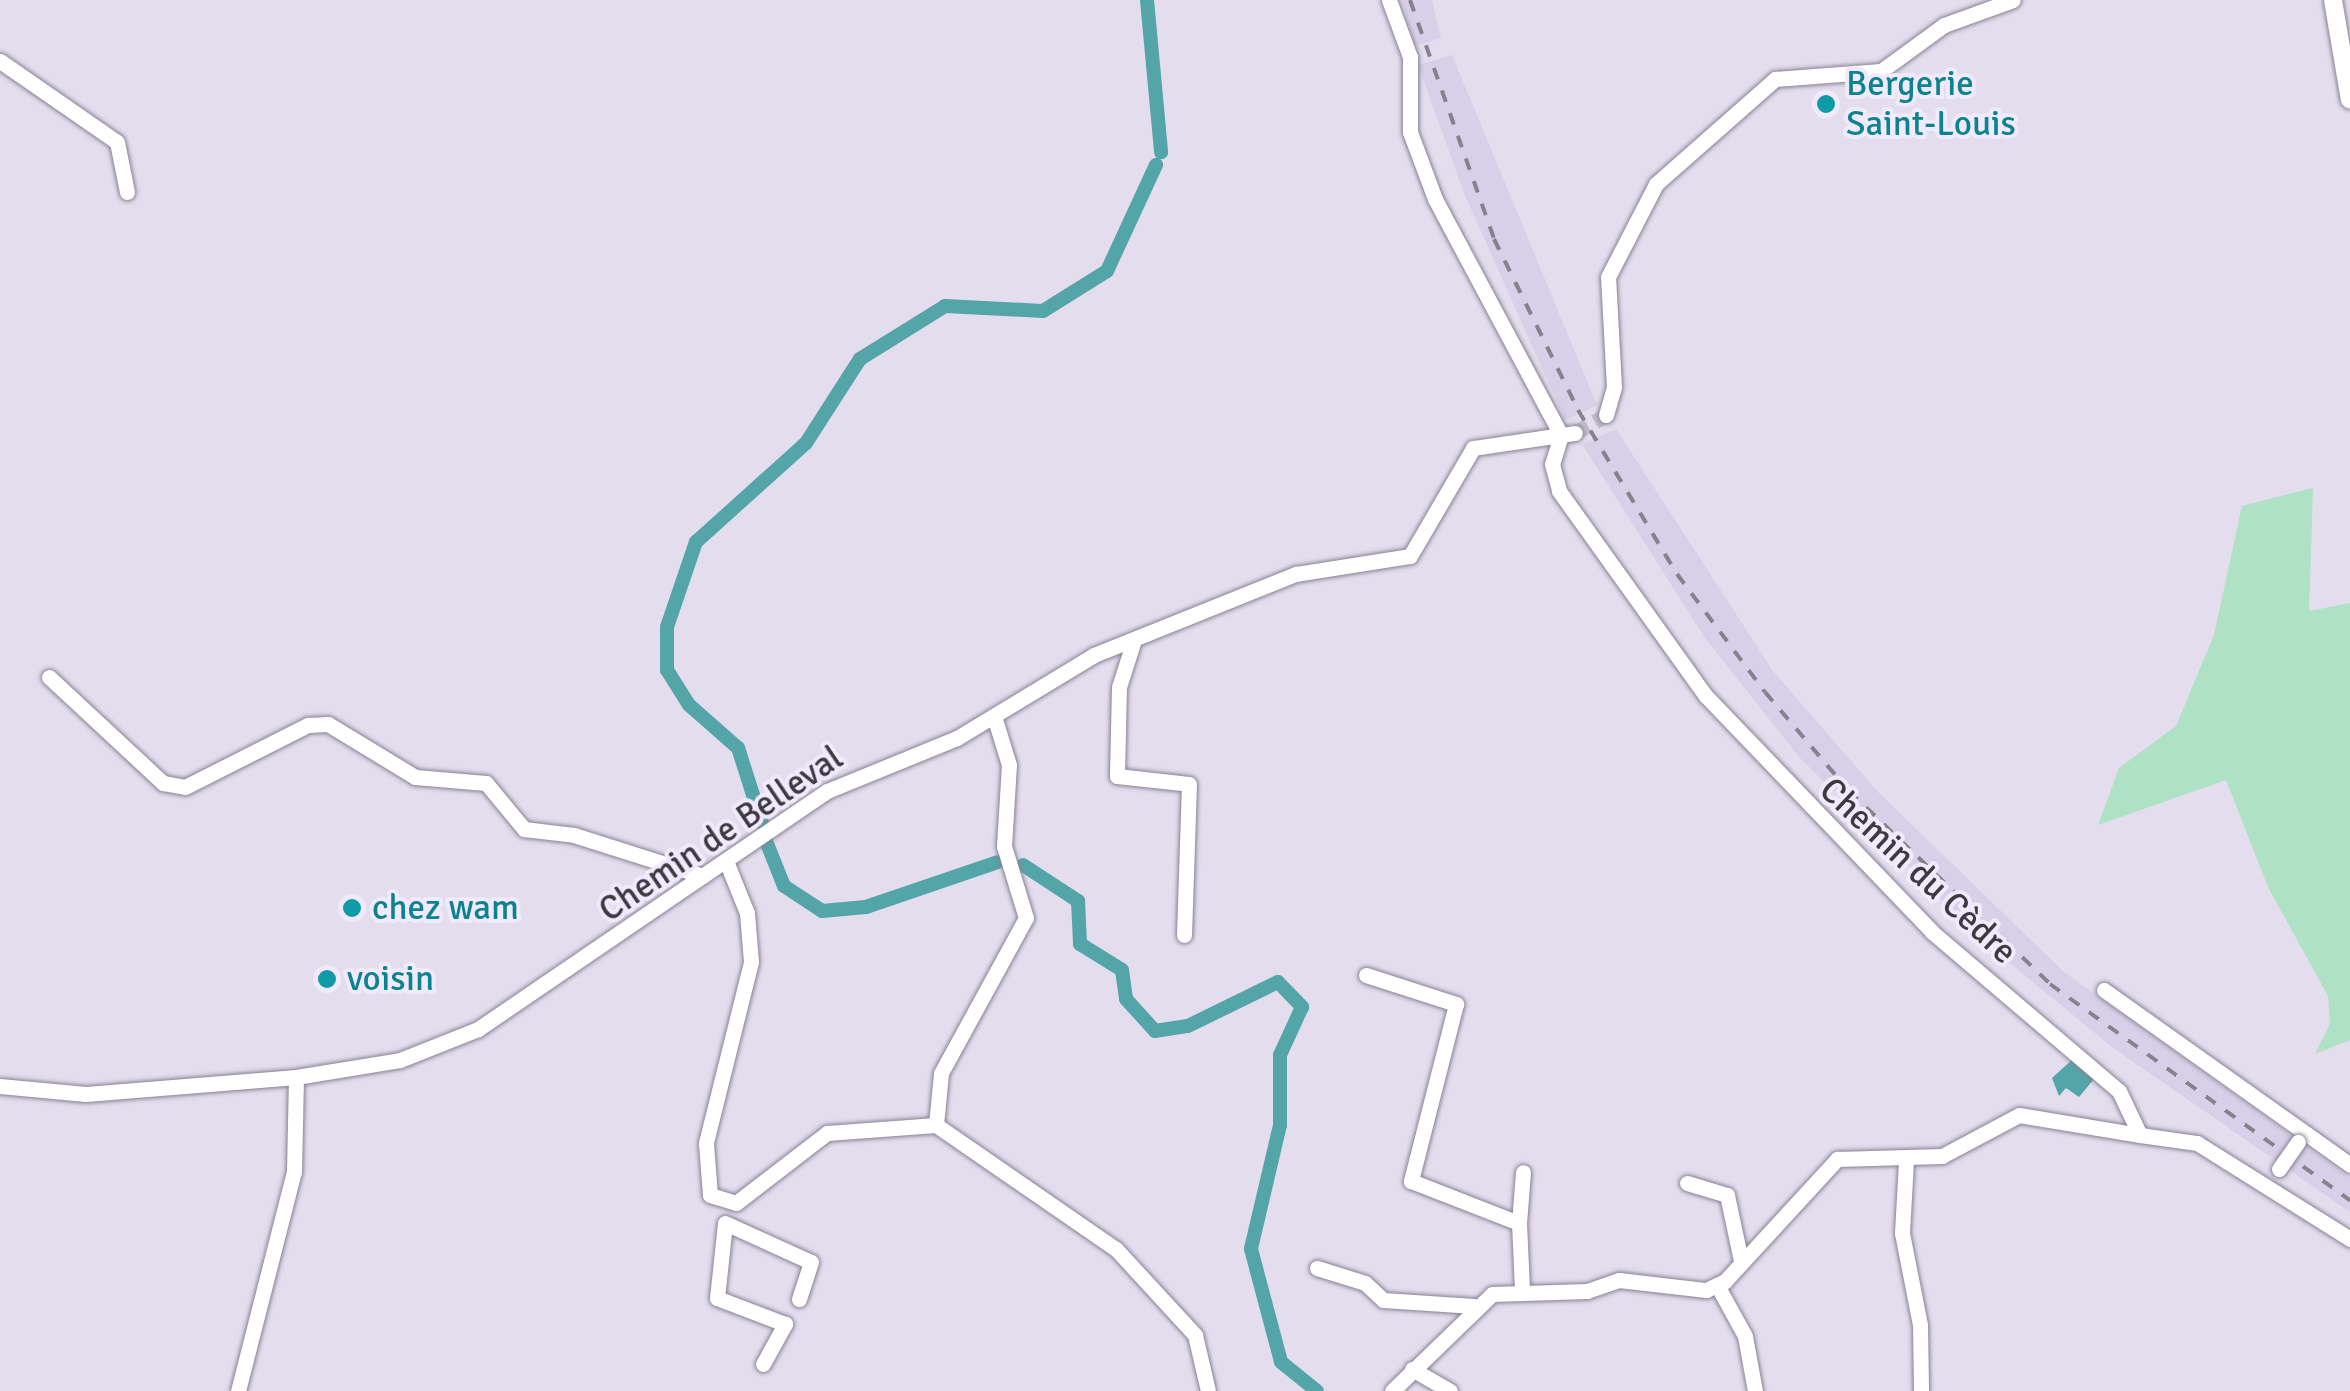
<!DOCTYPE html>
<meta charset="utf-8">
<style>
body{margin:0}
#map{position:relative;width:2350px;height:1391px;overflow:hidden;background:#e3ddee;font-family:Signika,sans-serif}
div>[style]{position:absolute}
.built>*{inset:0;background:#d8cfe8}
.green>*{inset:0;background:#afe1c4}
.water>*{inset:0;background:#54a5a8}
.canal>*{height:14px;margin:-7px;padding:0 7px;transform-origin:7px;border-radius:7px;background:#54a5a8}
.minor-tunnel>*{height:15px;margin-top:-7.5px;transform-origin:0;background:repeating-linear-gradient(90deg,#c2bccb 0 15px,transparent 0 23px)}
.roads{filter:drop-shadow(0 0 2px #888292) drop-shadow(0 0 2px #888292)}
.minor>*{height:15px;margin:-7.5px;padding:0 7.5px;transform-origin:7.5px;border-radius:7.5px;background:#fff}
.major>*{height:18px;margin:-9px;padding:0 9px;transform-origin:9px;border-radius:9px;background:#fff}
.rail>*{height:4px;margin-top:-2px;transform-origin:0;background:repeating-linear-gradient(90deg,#86828d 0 12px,transparent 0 24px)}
.bridges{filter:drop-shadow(0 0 2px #888292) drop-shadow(0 0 2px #888292)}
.minor-bridge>*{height:15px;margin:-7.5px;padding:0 7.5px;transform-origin:7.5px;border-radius:7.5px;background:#fff}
.dots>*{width:28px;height:28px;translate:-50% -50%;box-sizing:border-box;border:5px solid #f0eafc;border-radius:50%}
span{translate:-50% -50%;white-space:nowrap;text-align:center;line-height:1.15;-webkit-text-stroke:8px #f0eafc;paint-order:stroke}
.culture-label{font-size:35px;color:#0d838f}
.left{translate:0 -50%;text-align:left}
.street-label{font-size:35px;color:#3c3a41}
</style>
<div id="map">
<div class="built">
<i style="clip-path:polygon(1402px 0,1432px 0,1441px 38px,1415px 46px)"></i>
<i style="clip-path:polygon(1452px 55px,1597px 405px,1565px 420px,1464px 193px,1418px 65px)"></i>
<i style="clip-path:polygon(1616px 429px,1773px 671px,1878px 792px,2064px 972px,2350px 1178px,2350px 1212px,2112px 1047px,1983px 941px,1800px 758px,1705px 638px,1582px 444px)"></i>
</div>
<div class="green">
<i style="clip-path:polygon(2313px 488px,2309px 611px,2350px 603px,2350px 1040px,2315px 1054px,2330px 1024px,2328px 996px,2268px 887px,2226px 780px,2098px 825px,2119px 768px,2176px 726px,2214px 635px,2242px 506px)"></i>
</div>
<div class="water">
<i style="clip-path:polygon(2073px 1059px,2094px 1079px,2079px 1097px,2066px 1088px,2059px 1096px,2052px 1078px)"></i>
</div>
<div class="canal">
<i style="left:1147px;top:0;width:153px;rotate:84.7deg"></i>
<i style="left:762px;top:823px;width:79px;rotate:-107.7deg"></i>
<i style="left:738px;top:748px;width:65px;rotate:-138.7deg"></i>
<i style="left:689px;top:705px;width:41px;rotate:-122.2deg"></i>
<i style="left:667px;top:670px;width:43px;rotate:-90deg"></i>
<i style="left:667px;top:627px;width:90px;rotate:-71.2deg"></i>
<i style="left:696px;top:542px;width:148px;rotate:-42deg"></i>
<i style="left:806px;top:443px;width:100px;rotate:-57.3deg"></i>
<i style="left:860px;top:359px;width:100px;rotate:-31.9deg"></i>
<i style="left:945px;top:306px;width:98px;rotate:2.9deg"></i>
<i style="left:1043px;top:311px;width:75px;rotate:-32deg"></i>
<i style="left:1107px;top:271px;width:117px;rotate:-65.2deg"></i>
<i style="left:766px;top:841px;width:48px;rotate:68.2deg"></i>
<i style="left:784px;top:886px;width:45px;rotate:33.3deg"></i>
<i style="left:822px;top:911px;width:44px;rotate:-5.2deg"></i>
<i style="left:866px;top:907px;width:139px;rotate:-18.8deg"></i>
<i style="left:1023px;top:865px;width:66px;rotate:33.2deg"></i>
<i style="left:1078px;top:901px;width:43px;rotate:87.3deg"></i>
<i style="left:1080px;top:944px;width:49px;rotate:31.8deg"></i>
<i style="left:1122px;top:970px;width:29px;rotate:82deg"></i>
<i style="left:1126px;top:999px;width:43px;rotate:47.8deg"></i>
<i style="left:1155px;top:1031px;width:33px;rotate:-9deg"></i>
<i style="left:1188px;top:1026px;width:100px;rotate:-26.1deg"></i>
<i style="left:1278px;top:982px;width:35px;rotate:46deg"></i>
<i style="left:1302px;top:1007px;width:53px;rotate:114.6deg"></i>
<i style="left:1280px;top:1055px;width:70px;rotate:90deg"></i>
<i style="left:1280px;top:1125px;width:127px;rotate:103.2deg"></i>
<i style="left:1251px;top:1249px;width:117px;rotate:75.1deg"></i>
<i style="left:1281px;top:1362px;width:46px;rotate:38.9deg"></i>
</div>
<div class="minor-tunnel">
<i style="left:1575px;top:433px;width:36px;rotate:-30deg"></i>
</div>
<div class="roads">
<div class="minor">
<i style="left:1389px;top:0;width:61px;rotate:69.8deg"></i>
<i style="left:1410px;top:57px;width:75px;rotate:90deg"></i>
<i style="left:1410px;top:132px;width:72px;rotate:69.5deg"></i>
<i style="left:1435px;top:199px;width:268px;rotate:61.9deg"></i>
<i style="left:1561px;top:435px;width:30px;rotate:107deg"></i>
<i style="left:1552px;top:464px;width:28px;rotate:75deg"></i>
<i style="left:1559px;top:491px;width:252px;rotate:54.4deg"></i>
<i style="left:1706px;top:696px;width:327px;rotate:46.2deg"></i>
<i style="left:1932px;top:932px;width:245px;rotate:40.4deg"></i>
<i style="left:2119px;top:1091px;width:49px;rotate:64.5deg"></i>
<i style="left:2140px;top:1135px;width:58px;rotate:8deg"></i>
<i style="left:2197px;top:1143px;width:181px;rotate:32.1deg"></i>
<i style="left:0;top:61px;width:142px;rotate:34.7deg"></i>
<i style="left:117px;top:142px;width:51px;rotate:78.7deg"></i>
<i style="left:1606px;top:415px;width:29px;rotate:-74deg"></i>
<i style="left:1614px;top:387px;width:110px;rotate:-93.1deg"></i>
<i style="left:1608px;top:277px;width:105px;rotate:-62.7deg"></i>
<i style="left:1656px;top:184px;width:159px;rotate:-41.4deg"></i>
<i style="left:1775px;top:79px;width:106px;rotate:-4.3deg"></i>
<i style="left:1881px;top:71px;width:78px;rotate:-36.1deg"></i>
<i style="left:1944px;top:25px;width:73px;rotate:-19.9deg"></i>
<i style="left:1134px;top:640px;width:49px;rotate:107.7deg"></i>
<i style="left:1119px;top:687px;width:89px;rotate:91.3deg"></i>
<i style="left:1117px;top:776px;width:72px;rotate:6.3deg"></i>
<i style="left:1189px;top:784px;width:151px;rotate:91.9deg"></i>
<i style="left:49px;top:677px;width:156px;rotate:42.9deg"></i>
<i style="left:163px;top:783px;width:22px;rotate:10deg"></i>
<i style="left:185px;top:787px;width:138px;rotate:-26.8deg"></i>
<i style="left:308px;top:725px;width:20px;rotate:-3deg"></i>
<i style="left:328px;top:724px;width:102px;rotate:31.3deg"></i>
<i style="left:415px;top:777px;width:71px;rotate:4.8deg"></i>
<i style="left:486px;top:783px;width:60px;rotate:50.4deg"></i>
<i style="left:524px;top:829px;width:50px;rotate:6.8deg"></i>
<i style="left:574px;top:835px;width:135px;rotate:17.6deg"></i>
<i style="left:726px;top:861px;width:56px;rotate:68deg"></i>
<i style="left:747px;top:913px;width:49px;rotate:85.3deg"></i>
<i style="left:751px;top:962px;width:187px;rotate:104deg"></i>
<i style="left:706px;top:1143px;width:52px;rotate:85.6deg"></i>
<i style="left:710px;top:1195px;width:27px;rotate:17deg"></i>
<i style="left:736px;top:1203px;width:115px;rotate:-37.6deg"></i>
<i style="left:827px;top:1133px;width:109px;rotate:-4.2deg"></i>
<i style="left:936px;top:1125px;width:219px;rotate:34.6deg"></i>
<i style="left:1116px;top:1249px;width:117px;rotate:47.4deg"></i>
<i style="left:1195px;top:1335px;width:57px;rotate:76.9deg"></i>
<i style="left:1366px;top:975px;width:95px;rotate:17.9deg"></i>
<i style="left:1456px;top:1004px;width:183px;rotate:104.3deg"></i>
<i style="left:1411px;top:1181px;width:116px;rotate:21.3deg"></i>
<i style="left:1519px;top:1223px;width:65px;rotate:87.4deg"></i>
<i style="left:2104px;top:990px;width:302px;rotate:35.4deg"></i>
<i style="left:0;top:1086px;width:86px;rotate:5.3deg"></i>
<i style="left:86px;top:1094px;width:211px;rotate:-4.6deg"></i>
<i style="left:296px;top:1077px;width:105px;rotate:-9.3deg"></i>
<i style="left:400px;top:1060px;width:84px;rotate:-21.7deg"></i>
<i style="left:478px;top:1029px;width:422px;rotate:-34.3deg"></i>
<i style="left:827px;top:791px;width:140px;rotate:-22.2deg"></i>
<i style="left:957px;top:738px;width:160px;rotate:-31.2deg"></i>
<i style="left:1094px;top:655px;width:218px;rotate:-21.9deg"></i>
<i style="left:1296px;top:574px;width:115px;rotate:-9deg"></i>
<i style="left:1410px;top:556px;width:125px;rotate:-59.7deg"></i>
<i style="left:1473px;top:448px;width:103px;rotate:-8.4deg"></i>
<i style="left:936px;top:1125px;width:52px;rotate:-84.5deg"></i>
<i style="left:941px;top:1073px;width:177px;rotate:-61.3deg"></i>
<i style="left:1026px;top:918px;width:75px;rotate:-107deg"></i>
<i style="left:1004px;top:846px;width:81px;rotate:-86.5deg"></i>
<i style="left:1009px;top:765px;width:51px;rotate:-107deg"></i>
<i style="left:1906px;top:1161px;width:72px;rotate:93.2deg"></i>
<i style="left:1902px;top:1233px;width:94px;rotate:78.9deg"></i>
<i style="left:1920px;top:1325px;width:66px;rotate:89.1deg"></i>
<i style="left:1687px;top:1183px;width:42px;rotate:16.7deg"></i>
<i style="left:1727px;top:1195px;width:67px;rotate:78deg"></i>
<i style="left:1519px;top:1223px;width:51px;rotate:-85.5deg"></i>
<i style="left:1317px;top:1268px;width:50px;rotate:17.4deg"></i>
<i style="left:1365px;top:1283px;width:25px;rotate:43deg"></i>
<i style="left:1383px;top:1300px;width:91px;rotate:3.8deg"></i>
<i style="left:1717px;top:1285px;width:58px;rotate:61.2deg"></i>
<i style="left:1745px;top:1336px;width:56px;rotate:79.7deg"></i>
<i style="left:763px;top:1364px;width:46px;rotate:-61.2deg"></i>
<i style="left:785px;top:1324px;width:73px;rotate:-159.1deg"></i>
<i style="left:717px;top:1298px;width:75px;rotate:-83.9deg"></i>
<i style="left:725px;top:1223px;width:94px;rotate:24.4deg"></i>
<i style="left:811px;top:1262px;width:39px;rotate:108deg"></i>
<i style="left:1412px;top:1369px;width:44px;rotate:30.1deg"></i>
<i style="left:238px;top:1391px;width:226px;rotate:-75.7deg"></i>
<i style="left:294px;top:1172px;width:95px;rotate:-88.8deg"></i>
<i style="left:1392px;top:1391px;width:139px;rotate:-44.1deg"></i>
<i style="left:1492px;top:1294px;width:95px;rotate:-1.8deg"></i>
<i style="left:1587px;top:1291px;width:34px;rotate:-19deg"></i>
<i style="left:1619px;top:1280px;width:88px;rotate:6.6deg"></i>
<i style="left:1706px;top:1290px;width:21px;rotate:-25deg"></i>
<i style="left:1725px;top:1281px;width:166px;rotate:-47.4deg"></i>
<i style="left:1837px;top:1159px;width:105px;rotate:-1.6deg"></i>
<i style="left:1942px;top:1156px;width:87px;rotate:-28deg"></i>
<i style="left:2019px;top:1115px;width:123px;rotate:9.4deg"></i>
</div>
<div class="major">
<i style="left:2333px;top:0;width:101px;rotate:80.4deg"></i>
</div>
</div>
<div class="rail">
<i style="left:1410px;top:0;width:253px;rotate:70.6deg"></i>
<i style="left:1494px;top:239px;width:191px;rotate:63.8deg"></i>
<i style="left:1578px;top:410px;width:192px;rotate:58.9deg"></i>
<i style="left:1677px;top:574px;width:147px;rotate:53.3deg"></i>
<i style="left:1765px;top:692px;width:130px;rotate:49.7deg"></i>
<i style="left:1849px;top:791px;width:279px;rotate:43.8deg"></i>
<i style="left:2050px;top:984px;width:370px;rotate:35.8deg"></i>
</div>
<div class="bridges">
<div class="minor-bridge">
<i style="left:2279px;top:1169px;width:33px;rotate:-55deg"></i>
</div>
</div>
<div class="dots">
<i style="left:1826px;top:104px;background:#0f9aa8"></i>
<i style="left:352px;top:908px;background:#0f9aa8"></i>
<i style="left:327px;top:979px;background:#0f9aa8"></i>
</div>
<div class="culture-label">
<span class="left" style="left:1846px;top:104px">Bergerie<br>Saint-Louis</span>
<span class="left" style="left:372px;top:908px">chez wam</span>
<span class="left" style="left:347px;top:979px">voisin</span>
</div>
<div class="street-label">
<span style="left:721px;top:834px;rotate:-34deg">Chemin de Belleval</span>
<span style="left:1918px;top:871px;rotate:43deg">Chemin du Cèdre</span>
</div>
</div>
